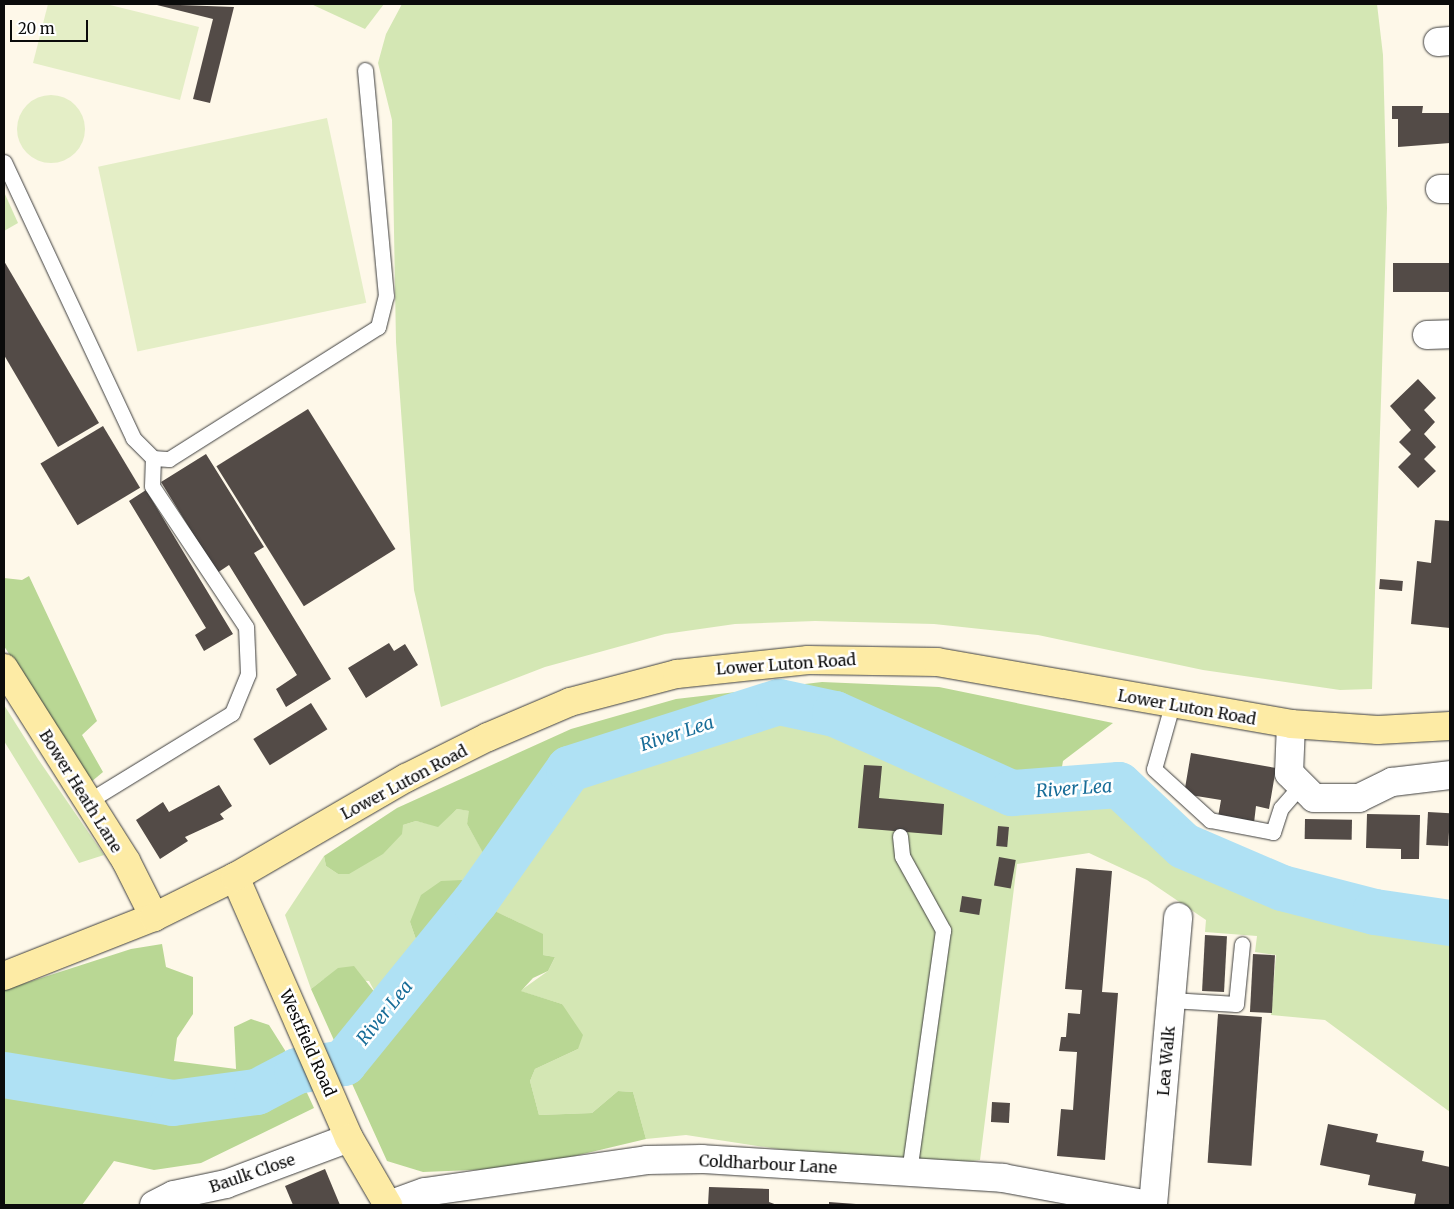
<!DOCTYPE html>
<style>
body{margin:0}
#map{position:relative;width:1454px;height:1209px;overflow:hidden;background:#fef8e9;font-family:Merriweather,serif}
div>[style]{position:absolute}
.green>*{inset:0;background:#d4e7b4}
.forest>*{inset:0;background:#b9d794}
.pitch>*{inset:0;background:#e4eec6;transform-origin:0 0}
.round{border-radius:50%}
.river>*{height:46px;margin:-23px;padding:0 23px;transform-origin:23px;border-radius:23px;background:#afe1f4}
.building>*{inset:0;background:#534b47;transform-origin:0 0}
.roads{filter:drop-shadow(0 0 1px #3e3e3e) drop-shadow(0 0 1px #3e3e3e)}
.lane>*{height:15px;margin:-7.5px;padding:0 7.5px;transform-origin:7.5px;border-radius:7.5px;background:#fff}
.street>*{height:28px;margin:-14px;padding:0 14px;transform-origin:14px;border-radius:14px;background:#fff}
.secondary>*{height:28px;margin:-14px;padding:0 14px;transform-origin:14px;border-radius:14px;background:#fdeba5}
span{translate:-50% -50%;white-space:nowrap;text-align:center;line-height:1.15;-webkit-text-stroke:5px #fff;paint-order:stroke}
.street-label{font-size:16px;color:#0b0b0b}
.water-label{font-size:18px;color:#186d98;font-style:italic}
.frame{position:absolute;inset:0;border:5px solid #0b0b0b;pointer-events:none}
.scale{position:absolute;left:10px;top:20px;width:78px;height:22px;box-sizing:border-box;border:2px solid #0b0b0b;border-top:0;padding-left:6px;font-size:15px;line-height:18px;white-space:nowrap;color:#0b0b0b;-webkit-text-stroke:4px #fff;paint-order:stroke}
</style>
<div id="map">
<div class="green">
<i style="clip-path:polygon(311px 4px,384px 4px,365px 29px)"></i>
<i style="clip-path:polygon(402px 4px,1377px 4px,1383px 55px,1387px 208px,1372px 689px,1340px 690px,1203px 670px,1038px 635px,934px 624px,815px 621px,735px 624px,665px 634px,545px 667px,441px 707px,414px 590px,396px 342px,392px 120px,378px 63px,386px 34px)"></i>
<i style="clip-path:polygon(4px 192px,18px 223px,4px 231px)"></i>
<i style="clip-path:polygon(4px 705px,38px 759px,104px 855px,79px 863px,4px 741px)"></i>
<i style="clip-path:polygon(716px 720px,818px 727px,1022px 807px,1079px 795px,1114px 797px,1139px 812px,1158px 841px,1217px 875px,1283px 898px,1450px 934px,1450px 1112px,1325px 1020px,1271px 1015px,1276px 955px,1255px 952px,1257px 936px,1205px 932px,1206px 920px,1147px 880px,1089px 853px,1017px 864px,980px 1160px,947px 1165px,817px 1155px,686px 1135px,646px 1139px,633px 1092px,618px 1091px,592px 1113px,539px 1115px,530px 1081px,535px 1069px,578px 1049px,562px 1004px,520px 991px,548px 971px,555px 957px,543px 955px,520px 923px,475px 902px,569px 769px)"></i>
<i style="clip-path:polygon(457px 809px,470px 811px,467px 824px,487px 859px,471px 891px,410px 922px,419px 948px,397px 983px,385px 996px,376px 994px,369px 981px,324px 979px,311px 989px,285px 915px,324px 856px,326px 866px,338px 874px,403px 825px,416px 821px,438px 826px)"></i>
</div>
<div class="forest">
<i style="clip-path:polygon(29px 576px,97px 721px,82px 735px,103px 772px,91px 782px,4px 646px,4px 578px,22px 580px)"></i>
<i style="clip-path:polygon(822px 682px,939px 687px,1113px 723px,1063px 761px,1058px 790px,1012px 793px,835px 714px,779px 702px,569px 769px,476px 902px,543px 934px,543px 955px,555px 957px,548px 971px,533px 978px,521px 991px,562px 1004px,583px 1035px,578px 1049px,535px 1069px,530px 1081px,539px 1115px,592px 1113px,618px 1091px,633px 1092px,646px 1139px,524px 1168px,423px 1172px,387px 1161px,349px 1077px,471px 908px,377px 1015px,337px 1047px,311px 989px,338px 968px,354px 966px,376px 994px,385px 996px,419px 948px,410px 922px,421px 895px,441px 881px,462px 880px,471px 890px,487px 860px,467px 824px,469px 811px,457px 809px,438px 827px,416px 821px,403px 825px,402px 834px,383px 854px,349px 874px,338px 874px,326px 866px,324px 856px,397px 808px,571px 729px,676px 699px)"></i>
<i style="clip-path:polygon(162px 944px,166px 967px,193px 977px,193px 1014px,177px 1038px,174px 1061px,236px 1069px,234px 1027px,251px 1019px,269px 1025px,293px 1063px,253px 1087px,175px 1092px,4px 1068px,4px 990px,131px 949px)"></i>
<i style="clip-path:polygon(302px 1082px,314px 1108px,201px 1163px,154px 1170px,114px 1161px,82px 1205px,4px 1205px,4px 1083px,20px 1089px,173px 1110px,258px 1103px)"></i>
</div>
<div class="pitch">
<i style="clip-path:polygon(48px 4px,106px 4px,199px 27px,180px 100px,33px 63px)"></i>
<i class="round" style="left:17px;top:95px;width:68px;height:68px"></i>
<i style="left:327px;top:118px;width:189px;height:234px;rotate:78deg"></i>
</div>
<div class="river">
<i style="left:4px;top:1075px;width:171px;rotate:9.4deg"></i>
<i style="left:173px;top:1103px;width:85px;rotate:-7.5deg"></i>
<i style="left:257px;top:1092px;width:45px;rotate:-27.7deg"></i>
<i style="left:297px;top:1071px;width:48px;rotate:-9.7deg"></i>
<i style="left:344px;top:1063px;width:208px;rotate:-50.9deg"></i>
<i style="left:475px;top:902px;width:163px;rotate:-54.7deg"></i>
<i style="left:569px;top:769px;width:220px;rotate:-17.7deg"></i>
<i style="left:779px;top:702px;width:57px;rotate:12.1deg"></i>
<i style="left:835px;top:714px;width:194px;rotate:24.1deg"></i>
<i style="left:1012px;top:793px;width:107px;rotate:-4.3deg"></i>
<i style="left:1119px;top:785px;width:89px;rotate:43.2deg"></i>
<i style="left:1184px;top:846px;width:107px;rotate:23.2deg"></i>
<i style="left:1282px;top:888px;width:96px;rotate:14.5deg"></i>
<i style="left:1375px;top:912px;width:76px;rotate:8.3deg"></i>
</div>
<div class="building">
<i style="clip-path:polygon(153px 4px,234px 7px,210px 103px,193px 99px,213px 19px)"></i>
<i style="clip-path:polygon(1392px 106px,1423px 106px,1422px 113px,1450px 113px,1450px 143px,1398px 147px,1398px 119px,1392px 119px)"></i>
<i style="clip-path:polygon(4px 261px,99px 423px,58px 447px,4px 355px)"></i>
<i style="left:1450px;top:263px;width:29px;height:57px;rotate:90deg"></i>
<i style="clip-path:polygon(1418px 379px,1436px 398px,1424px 410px,1435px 422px,1424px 434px,1436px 447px,1424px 459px,1436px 471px,1418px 488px,1398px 467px,1411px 454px,1399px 442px,1411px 430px,1390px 406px)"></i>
<i style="left:308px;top:409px;width:165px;height:108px;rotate:58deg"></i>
<i style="left:103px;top:426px;width:72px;height:73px;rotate:59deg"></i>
<i style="clip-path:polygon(206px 454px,264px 547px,254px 553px,331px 679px,286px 707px,276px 689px,297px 675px,229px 565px,217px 573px,161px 482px)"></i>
<i style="clip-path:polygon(146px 490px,233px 634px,204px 651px,195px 635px,206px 628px,129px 501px)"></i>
<i style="clip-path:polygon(1435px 520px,1450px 521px,1450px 628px,1411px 624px,1417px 561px,1431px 563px)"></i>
<i style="left:1380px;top:579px;width:23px;height:10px;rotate:5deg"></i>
<i style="clip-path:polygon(389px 643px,394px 651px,405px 644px,418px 665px,366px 698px,348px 668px)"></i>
<i style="left:311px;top:703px;width:31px;height:68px;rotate:58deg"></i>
<i style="clip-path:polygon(1191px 753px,1276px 768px,1269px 809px,1256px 806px,1254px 823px,1218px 817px,1221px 800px,1184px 794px)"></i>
<i style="clip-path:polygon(864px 765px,882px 766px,879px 798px,944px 804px,942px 835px,858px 828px)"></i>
<i style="clip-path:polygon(219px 785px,232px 806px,220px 814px,224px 819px,185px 837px,188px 841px,160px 859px,136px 820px,163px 802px,169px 812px)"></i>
<i style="left:1428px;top:812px;width:22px;height:33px;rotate:3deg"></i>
<i style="clip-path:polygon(1367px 814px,1420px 815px,1419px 859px,1401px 859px,1401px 849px,1366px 848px)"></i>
<i style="left:1305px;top:819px;width:47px;height:20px;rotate:1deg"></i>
<i style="left:998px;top:826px;width:11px;height:20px;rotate:5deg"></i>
<i style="left:999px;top:857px;width:17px;height:29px;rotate:10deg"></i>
<i style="clip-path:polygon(1076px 868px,1112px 871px,1102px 992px,1118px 993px,1105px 1160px,1057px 1156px,1061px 1109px,1073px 1110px,1077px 1052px,1059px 1051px,1061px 1037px,1066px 1037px,1068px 1013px,1080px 1014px,1082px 990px,1065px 989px)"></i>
<i style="left:962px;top:896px;width:20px;height:16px;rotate:9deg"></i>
<i style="left:1205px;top:935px;width:22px;height:56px;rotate:3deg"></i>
<i style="left:1253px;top:954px;width:22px;height:58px;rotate:3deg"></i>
<i style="left:1218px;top:1014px;width:44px;height:149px;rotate:4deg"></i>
<i style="left:992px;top:1102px;width:18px;height:20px;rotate:3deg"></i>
<i style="clip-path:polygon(1328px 1124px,1378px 1134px,1376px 1142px,1424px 1151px,1422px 1161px,1450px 1167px,1450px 1205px,1414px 1205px,1416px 1194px,1368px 1185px,1370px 1175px,1320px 1165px)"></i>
<i style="clip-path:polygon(325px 1169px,340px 1205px,293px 1205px,285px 1186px)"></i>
<i style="clip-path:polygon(709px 1187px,769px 1189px,769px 1202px,777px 1205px,708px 1205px)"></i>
<i style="clip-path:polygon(829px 1202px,856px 1204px,856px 1205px,829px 1205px)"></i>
</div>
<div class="roads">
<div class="lane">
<i style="left:4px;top:162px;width:305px;rotate:64.9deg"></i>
<i style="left:133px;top:438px;width:28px;rotate:45deg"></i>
<i style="left:153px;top:458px;width:16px;rotate:4deg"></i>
<i style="left:169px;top:459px;width:247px;rotate:-32.3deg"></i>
<i style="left:378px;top:327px;width:32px;rotate:-76deg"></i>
<i style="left:386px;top:296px;width:227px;rotate:-95.3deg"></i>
<i style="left:1172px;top:705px;width:66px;rotate:105.7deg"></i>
<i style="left:1154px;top:769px;width:76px;rotate:42.3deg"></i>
<i style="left:1210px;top:820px;width:64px;rotate:10.8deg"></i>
<i style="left:1273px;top:832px;width:25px;rotate:-72deg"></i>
<i style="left:1281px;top:808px;width:28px;rotate:-49deg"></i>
<i style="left:87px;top:802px;width:170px;rotate:-31.5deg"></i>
<i style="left:232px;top:713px;width:42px;rotate:-67.7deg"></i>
<i style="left:248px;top:674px;width:47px;rotate:-92.4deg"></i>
<i style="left:246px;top:627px;width:169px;rotate:-123.7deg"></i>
<i style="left:152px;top:486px;width:28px;rotate:-88deg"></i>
<i style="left:900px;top:836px;width:20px;rotate:84deg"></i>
<i style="left:902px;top:856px;width:85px;rotate:61deg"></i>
<i style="left:943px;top:930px;width:245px;rotate:98deg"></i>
<i style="left:1171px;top:1000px;width:65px;rotate:3.5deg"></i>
<i style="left:1236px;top:1004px;width:60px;rotate:-84.3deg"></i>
</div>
<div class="street">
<i style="left:1438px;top:42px;width:12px;rotate:-5deg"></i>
<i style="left:1440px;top:189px;width:10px"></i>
<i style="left:1427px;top:335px;width:23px;rotate:-2deg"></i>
<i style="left:1291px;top:724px;width:49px;rotate:92.3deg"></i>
<i style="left:1289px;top:773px;width:35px;rotate:45deg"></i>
<i style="left:1314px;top:798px;width:45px"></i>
<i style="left:1359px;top:798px;width:37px;rotate:-26deg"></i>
<i style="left:1392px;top:782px;width:58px;rotate:-6.9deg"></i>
<i style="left:154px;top:1205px;width:22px;rotate:-27deg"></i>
<i style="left:174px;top:1195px;width:53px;rotate:-11.9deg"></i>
<i style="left:226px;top:1184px;width:131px;rotate:-20.5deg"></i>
<i style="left:389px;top:1205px;width:38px;rotate:-20deg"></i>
<i style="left:425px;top:1192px;width:224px;rotate:-8.2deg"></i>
<i style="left:647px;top:1160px;width:55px;rotate:-1deg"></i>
<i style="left:702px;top:1159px;width:302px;rotate:3.6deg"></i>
<i style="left:1003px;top:1178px;width:148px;rotate:10.5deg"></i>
<i style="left:1153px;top:1205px;width:289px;rotate:-85deg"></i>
</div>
<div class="secondary">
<i style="left:4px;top:668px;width:228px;rotate:57.7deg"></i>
<i style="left:126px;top:861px;width:63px;rotate:63.4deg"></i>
<i style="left:235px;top:877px;width:285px;rotate:66.4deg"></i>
<i style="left:349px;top:1138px;width:78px;rotate:59.8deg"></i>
<i style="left:4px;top:976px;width:161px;rotate:-21.5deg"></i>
<i style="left:154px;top:917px;width:90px;rotate:-26.3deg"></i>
<i style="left:235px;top:877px;width:198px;rotate:-30.1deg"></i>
<i style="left:406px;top:778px;width:92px;rotate:-26.6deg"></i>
<i style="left:488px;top:737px;width:89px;rotate:-23.1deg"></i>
<i style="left:570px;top:702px;width:111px;rotate:-14.7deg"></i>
<i style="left:677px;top:674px;width:132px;rotate:-6.1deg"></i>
<i style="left:808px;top:660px;width:129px;rotate:0.9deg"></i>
<i style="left:937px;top:662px;width:359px;rotate:9.9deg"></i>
<i style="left:1291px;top:724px;width:87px;rotate:3.9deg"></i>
<i style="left:1378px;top:730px;width:72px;rotate:-3.2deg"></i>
</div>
</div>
<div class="street-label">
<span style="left:786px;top:664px;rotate:-4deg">Lower Luton Road</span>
<span style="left:1187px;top:707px;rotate:10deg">Lower Luton Road</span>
<span style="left:404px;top:782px;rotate:-28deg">Lower Luton Road</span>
<span style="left:81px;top:791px;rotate:58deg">Bower Heath Lane</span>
<span style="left:308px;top:1043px;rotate:66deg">Westfield Road</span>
<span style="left:1166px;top:1061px;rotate:-85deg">Lea Walk</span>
<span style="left:768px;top:1164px;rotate:3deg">Coldharbour Lane</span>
<span style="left:252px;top:1173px;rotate:-19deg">Baulk Close</span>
</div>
<div class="water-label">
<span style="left:677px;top:734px;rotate:-18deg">River Lea</span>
<span style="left:1074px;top:789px;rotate:-4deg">River Lea</span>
<span style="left:385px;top:1013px;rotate:-51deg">River Lea</span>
</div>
<div class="frame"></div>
<div class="scale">20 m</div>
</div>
